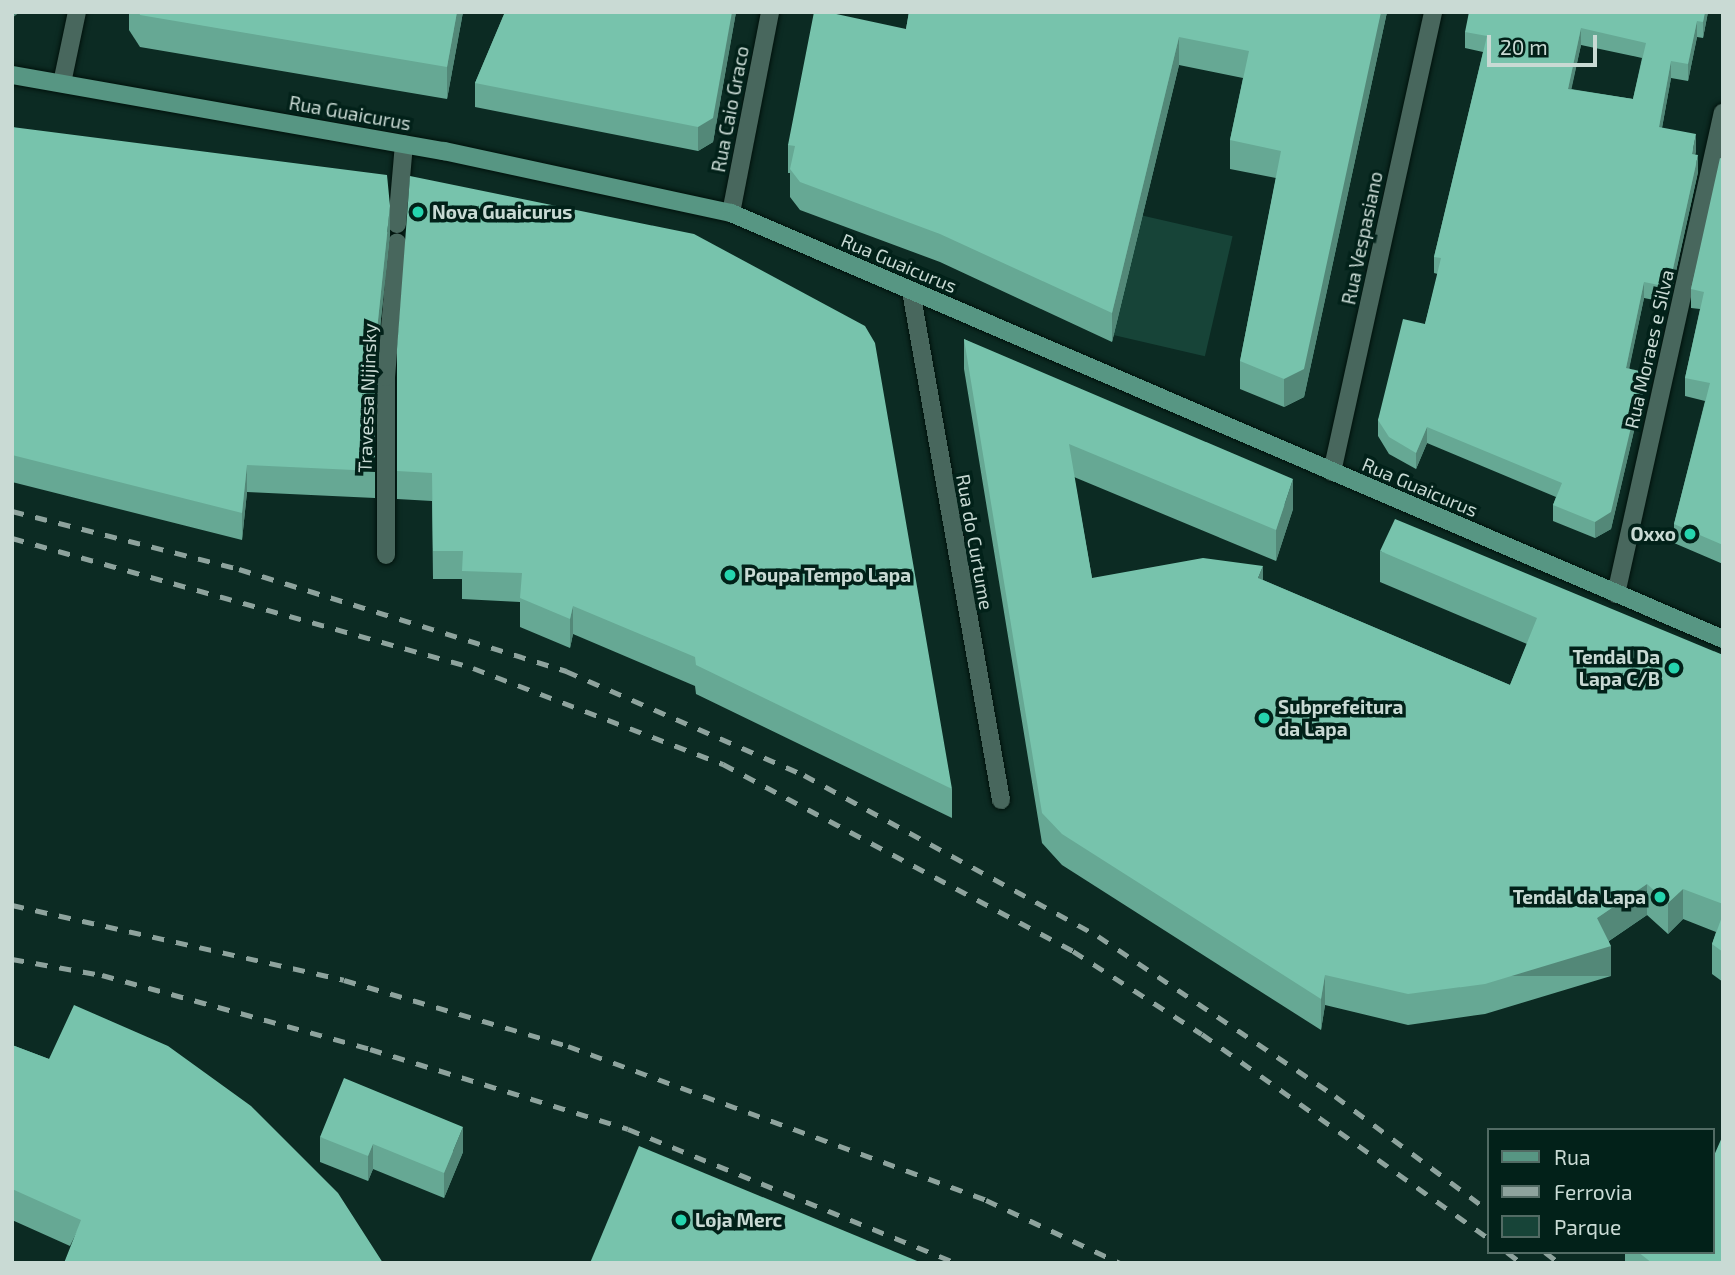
<!DOCTYPE html>
<style>
body{margin:0}
#map{position:relative;width:1735px;height:1275px;overflow:hidden;background:#0c2b23;font-family:"Exo 2",sans-serif}
div>[style]{position:absolute}
.green>*{inset:0;background:#174438;transform-origin:0 0}
.roads{filter:drop-shadow(0 0 2px #00120c) drop-shadow(0 0 2px #00120c)}
.lane>*{height:18px;margin:-9px;padding:0 9px;transform-origin:9px;border-radius:9px;background:#48675d}
.street>*{height:18px;margin:-9px;padding:0 9px;transform-origin:9px;border-radius:9px;background:#48675d}
.secondary>*{height:18px;margin:-9px;padding:0 9px;transform-origin:9px;border-radius:9px;background:#48675d}
.primary>*{height:18px;margin:-9px;padding:0 9px;transform-origin:9px;border-radius:9px;background:#579683}
.rail>*{height:5px;margin-top:-2.5px;transform-origin:0;background:repeating-linear-gradient(90deg,#8ea39d 0 12px,transparent 0 24px)}
.wall>*{inset:0;background:#66a894;transform-origin:0 0}
.shaded-wall>*{inset:0;background:#538878;transform-origin:0 0}
.building>*{inset:0;background:#77c3ac}
.dots>*{width:19px;height:19px;translate:-50% -50%;box-sizing:border-box;border:4px solid #022119;border-radius:50%}
span{translate:-50% -50%;white-space:nowrap;text-align:center;line-height:1.15;-webkit-text-stroke:7px #022119;paint-order:stroke}
.street-label{font-size:19px;color:#c9dad4}
.poi-label{font-size:19px;color:#c9dad4;font-weight:700}
.left{translate:0 -50%;text-align:left}
.right{translate:-100% -50%;text-align:right}
.frame{position:absolute;inset:0;border:14px solid #c9dad4;pointer-events:none}
.legend{position:absolute;left:1487px;top:1128px;width:228px;height:126px;box-sizing:border-box;background:#022119;border:2px solid #526b64;margin:0;padding:9px 12px;list-style:none;font-size:21px;color:#c9dad4}
.legend li{display:flex;align-items:center;gap:14px;height:35px}
.legend b{width:35px;border:2px solid #526b64}
.scale{position:absolute;left:1487px;top:35px;width:110px;height:32px;box-sizing:border-box;border:4px solid #c9dad4;border-top:0;padding-left:9px;font-size:21px;line-height:24px;white-space:nowrap;color:#c9dad4;-webkit-text-stroke:5px #022119;paint-order:stroke}
</style>
<div id="map">
<div class="green">
<i style="left:1140px;top:215px;width:95px;height:123px;rotate:13deg"></i>
</div>
<div class="roads">
<div class="lane">
<i style="left:397px;top:224px;width:80px;rotate:-85deg"></i>
<i style="left:386px;top:555px;width:178px;rotate:-90deg"></i>
<i style="left:386px;top:377px;width:135px;rotate:-85.3deg"></i>
</div>
<div class="street">
<i style="left:731px;top:213px;width:205px;rotate:-79deg"></i>
<i style="left:911px;top:291px;width:517px;rotate:79.97deg"></i>
<i style="left:1332px;top:472px;width:471px;rotate:-77.6deg"></i>
<i style="left:1616px;top:594px;width:493px;rotate:-77.5deg"></i>
</div>
<div class="secondary">
<i style="left:62px;top:83px;width:73px;rotate:-78.1deg"></i>
</div>
<div class="primary">
<i style="left:12px;top:75px;width:439px;rotate:10deg"></i>
<i style="left:444px;top:151px;width:294px;rotate:12.2deg"></i>
<i style="left:731px;top:213px;width:1080px;rotate:23.24deg"></i>
</div>
</div>
<div class="rail">
<i style="left:12px;top:511px;width:234px;rotate:14.3deg"></i>
<i style="left:239px;top:569px;width:343px;rotate:17.3deg"></i>
<i style="left:566px;top:671px;width:260px;rotate:23.6deg"></i>
<i style="left:804px;top:775px;width:335px;rotate:28.7deg"></i>
<i style="left:1098px;top:936px;width:286px;rotate:34deg"></i>
<i style="left:1335px;top:1096px;width:191px;rotate:36.7deg"></i>
<i style="left:12px;top:538px;width:479px;rotate:15.7deg"></i>
<i style="left:473px;top:668px;width:268px;rotate:21deg"></i>
<i style="left:723px;top:764px;width:397px;rotate:28.1deg"></i>
<i style="left:1073px;top:951px;width:153px;rotate:32.8deg"></i>
<i style="left:1202px;top:1034px;width:351px;rotate:35.5deg"></i>
<i style="left:12px;top:905px;width:340px;rotate:12.7deg"></i>
<i style="left:344px;top:980px;width:234px;rotate:16.4deg"></i>
<i style="left:568px;top:1046px;width:445px;rotate:20.2deg"></i>
<i style="left:986px;top:1200px;width:148px;rotate:25.2deg"></i>
<i style="left:12px;top:959px;width:91px;rotate:10.1deg"></i>
<i style="left:102px;top:975px;width:278px;rotate:15.4deg"></i>
<i style="left:370px;top:1049px;width:270px;rotate:17.2deg"></i>
<i style="left:628px;top:1129px;width:354px;rotate:22.2deg"></i>
<i style="left:1507px;top:1252px;width:18px;rotate:38deg"></i>
<i style="left:1545px;top:1252px;width:18px;rotate:38deg"></i>
</div>
<div class="wall">
<i style="clip-path:polygon(129px 12px,463px 12px,447px 99px,140px 47px,129px 30px)"></i>
<i style="clip-path:polygon(505px 12px,736px 12px,713px 142px,698px 151px,475px 107px,475px 83px)"></i>
<i style="clip-path:polygon(909px 12px,1387px 12px,1304px 397px,1284px 407px,1240px 389px,1240px 361px,1276px 178px,1230px 169px,1230px 140px,1243px 78px,1179px 65px,1112px 342px,940px 262px,800px 210px,790px 197px,790px 173px,788px 173px,788px 145px,906px 29px)"></i>
<i style="clip-path:polygon(evenodd,1708px 12px,1703px 38px,1697px 37px,1688px 81px,1671px 78px,1662px 128px,1696px 151px,1695px 155px,1698px 172px,1669px 303px,1644px 298px,1629px 368px,1644px 388px,1611px 529px,1595px 538px,1553px 521px,1553px 505px,1556px 497px,1427px 443px,1416px 469px,1389px 454px,1378px 436px,1378px 420px,1425px 324px,1438px 274px,1434px 273px,1434px 257px,1483px 52px,1465px 48px,1465px 32px,1708px 12px,1581px 45px,1642px 58px,1633px 99px,1571px 89px,1581px 45px)"></i>
<i style="clip-path:polygon(12px 127px,390px 233px,375px 376px,375px 498px,247px 492px,242px 540px,12px 482px)"></i>
<i style="clip-path:polygon(1723px 159px,1723px 564px,1674px 543px,1674px 524px,1705px 401px,1685px 396px,1685px 378px,1700px 309px,1691px 308px,1691px 289px)"></i>
<i style="clip-path:polygon(964px 339px,1293px 509px,1276px 561px,1074px 477px,1092px 578px,1263px 580px,1510px 685px,1527px 644px,1380px 582px,1380px 551px,1723px 655px,1723px 982px,1712px 974px,1712px 944px,1716px 932px,1683px 919px,1668px 934px,1647px 915px,1609px 941px,1611px 976px,1485px 1014px,1408px 1025px,1325px 1005px,1321px 1030px,1062px 865px,1042px 843px,964px 369px)"></i>
<i style="clip-path:polygon(397px 349px,952px 789px,952px 818px,696px 694px,695px 686px,573px 634px,570px 648px,520px 627px,520px 602px,462px 599px,462px 579px,433px 579px,432px 501px,397px 499px)"></i>
<i style="clip-path:polygon(12px 1045px,49px 1059px,168px 1046px,70px 1246px,12px 1220px)"></i>
<i style="clip-path:polygon(320px 1137px,463px 1152px,444px 1198px,373px 1169px,368px 1181px,320px 1162px)"></i>
<i style="left:1625px;top:1252px;width:87px;height:11px"></i>
</div>
<div class="shaded-wall">
<i style="clip-path:polygon(12px 12px,20px 12px,12px 18px)"></i>
<i style="clip-path:polygon(457px 12px,463px 12px,447px 99px,447px 67px)"></i>
<i style="clip-path:polygon(732px 12px,736px 12px,713px 142px,698px 151px,698px 127px)"></i>
<i style="clip-path:polygon(1381px 12px,1387px 12px,1304px 397px,1284px 407px,1284px 379px)"></i>
<i style="clip-path:polygon(1705px 12px,1708px 12px,1703px 38px,1703px 22px)"></i>
<i style="clip-path:polygon(1697px 21px,1697px 37px,1688px 81px,1688px 64px)"></i>
<i style="clip-path:polygon(1581px 28px,1581px 45px,1568px 105px,1568px 89px)"></i>
<i style="clip-path:polygon(1179px 37px,1179px 65px,1112px 342px,1112px 313px)"></i>
<i style="clip-path:polygon(1671px 61px,1671px 78px,1659px 144px,1659px 127px)"></i>
<i style="clip-path:polygon(1696px 134px,1696px 151px,1692px 170px,1692px 154px)"></i>
<i style="clip-path:polygon(1698px 155px,1698px 172px,1669px 303px,1669px 287px)"></i>
<i style="clip-path:polygon(390px 206px,390px 233px,375px 376px,375px 349px)"></i>
<i style="clip-path:polygon(1644px 282px,1644px 298px,1626px 384px,1626px 368px)"></i>
<i style="clip-path:polygon(1644px 372px,1644px 388px,1611px 529px,1595px 538px,1595px 522px)"></i>
<i style="clip-path:polygon(1427px 427px,1427px 443px,1416px 469px,1416px 453px)"></i>
<i style="clip-path:polygon(247px 465px,247px 492px,242px 540px,242px 513px)"></i>
<i style="clip-path:polygon(1293px 479px,1293px 509px,1276px 561px,1276px 530px)"></i>
<i style="clip-path:polygon(1263px 566px,1263px 596px,1258px 578px)"></i>
<i style="clip-path:polygon(573px 606px,573px 634px,570px 648px,570px 619px)"></i>
<i style="clip-path:polygon(1647px 884px,1647px 915px,1597px 949px,1597px 918px)"></i>
<i style="clip-path:polygon(1683px 889px,1683px 919px,1668px 934px,1668px 903px)"></i>
<i style="left:1611px;top:946px;width:30px;height:132px;rotate:90deg"></i>
<i style="clip-path:polygon(1325px 975px,1325px 1005px,1321px 1030px,1321px 999px)"></i>
<i style="clip-path:polygon(463px 1127px,463px 1152px,444px 1198px,444px 1173px)"></i>
<i style="clip-path:polygon(373px 1144px,373px 1169px,368px 1181px,368px 1156px)"></i>
</div>
<div class="building">
<i style="clip-path:polygon(139px 12px,457px 12px,447px 67px,140px 15px)"></i>
<i style="clip-path:polygon(505px 12px,732px 12px,713px 118px,698px 127px,475px 83px)"></i>
<i style="clip-path:polygon(814px 12px,827px 12px,906px 29px,909px 12px,1381px 12px,1304px 369px,1284px 379px,1240px 361px,1281px 151px,1230px 140px,1249px 51px,1179px 37px,1112px 313px,940px 234px,800px 182px,790px 169px,795px 146px,788px 145px)"></i>
<i style="clip-path:polygon(evenodd,1469px 12px,1705px 12px,1703px 22px,1697px 21px,1688px 64px,1671px 61px,1659px 127px,1696px 134px,1692px 154px,1698px 155px,1669px 287px,1644px 282px,1626px 368px,1644px 372px,1611px 512px,1595px 522px,1553px 505px,1562px 483px,1427px 427px,1416px 453px,1389px 437px,1378px 420px,1403px 319px,1425px 324px,1441px 258px,1434px 257px,1487px 36px,1465px 32px,1469px 12px,1581px 28px,1646px 43px,1633px 99px,1568px 89px,1581px 28px)"></i>
<i style="clip-path:polygon(12px 127px,387px 175px,390px 206px,375px 349px,375px 471px,247px 465px,242px 513px,12px 455px)"></i>
<i style="clip-path:polygon(1720px 158px,1723px 159px,1723px 545px,1674px 524px,1710px 383px,1685px 378px,1704px 292px,1691px 289px)"></i>
<i style="clip-path:polygon(410px 176px,694px 234px,865px 326px,875px 343px,952px 789px,696px 665px,695px 657px,573px 606px,570px 619px,520px 598px,522px 573px,462px 571px,463px 551px,433px 551px,432px 473px,397px 471px,397px 349px)"></i>
<i style="clip-path:polygon(964px 339px,1293px 479px,1276px 530px,1069px 444px,1092px 578px,1203px 558px,1263px 566px,1258px 578px,1510px 685px,1537px 618px,1380px 551px,1395px 519px,1723px 655px,1723px 904px,1683px 889px,1668px 903px,1647px 884px,1597px 918px,1611px 946px,1485px 984px,1408px 994px,1325px 975px,1321px 999px,1062px 834px,1042px 813px)"></i>
<i style="clip-path:polygon(1723px 914px,1723px 952px,1712px 944px)"></i>
<i style="clip-path:polygon(74px 1005px,168px 1046px,251px 1106px,338px 1193px,383px 1263px,64px 1263px,81px 1220px,12px 1189px,12px 1045px,49px 1059px)"></i>
<i style="clip-path:polygon(344px 1078px,463px 1127px,444px 1173px,373px 1144px,368px 1156px,320px 1137px)"></i>
<i style="clip-path:polygon(1723px 1135px,1723px 1263px,1652px 1263px,1638px 1252px,1712px 1252px,1712px 1160px)"></i>
<i style="clip-path:polygon(639px 1146px,922px 1263px,590px 1263px)"></i>
</div>
<div class="dots">
<i style="left:418px;top:212px;background:#25d5ae"></i>
<i style="left:1690px;top:534px;background:#25d5ae"></i>
<i style="left:730px;top:575px;background:#25d5ae"></i>
<i style="left:1674px;top:668px;background:#25d5ae"></i>
<i style="left:1264px;top:718px;background:#25d5ae"></i>
<i style="left:1660px;top:897px;background:#25d5ae"></i>
<i style="left:681px;top:1220px;background:#25d5ae"></i>
</div>
<div class="street-label">
<span style="left:730px;top:109px;rotate:-79deg">Rua Caio Graco</span>
<span style="left:350px;top:113px;rotate:10deg">Rua Guaicurus</span>
<span style="left:1362px;top:238px;rotate:-78deg">Rua Vespasiano</span>
<span style="left:899px;top:263px;rotate:23deg">Rua Guaicurus</span>
<span style="left:1649px;top:349px;rotate:-77deg">Rua Moraes e Silva</span>
<span style="left:367px;top:398px;rotate:-88deg">Travessa Nijinsky</span>
<span style="left:1420px;top:487px;rotate:23deg">Rua Guaicurus</span>
<span style="left:975px;top:542px;rotate:80deg">Rua do Curtume</span>
</div>
<div class="poi-label">
<span class="left" style="left:432px;top:212px">Nova Guaicurus</span>
<span class="right" style="left:1676px;top:534px">Oxxo</span>
<span class="left" style="left:744px;top:575px">Poupa Tempo Lapa</span>
<span class="right" style="left:1660px;top:668px">Tendal Da<br>Lapa C/B</span>
<span class="left" style="left:1278px;top:718px">Subprefeitura<br>da Lapa</span>
<span class="right" style="left:1646px;top:897px">Tendal da Lapa</span>
<span class="left" style="left:695px;top:1220px">Loja Merc</span>
</div>
<div class="frame"></div>
<ul class="legend">
<li><b style="height:9px;background:#579683"></b>Rua</li>
<li><b style="height:9px;background:#8ea39d"></b>Ferrovia</li>
<li><b style="height:19px;background:#174438"></b>Parque</li>
</ul>
<div class="scale">20 m</div>
</div>
